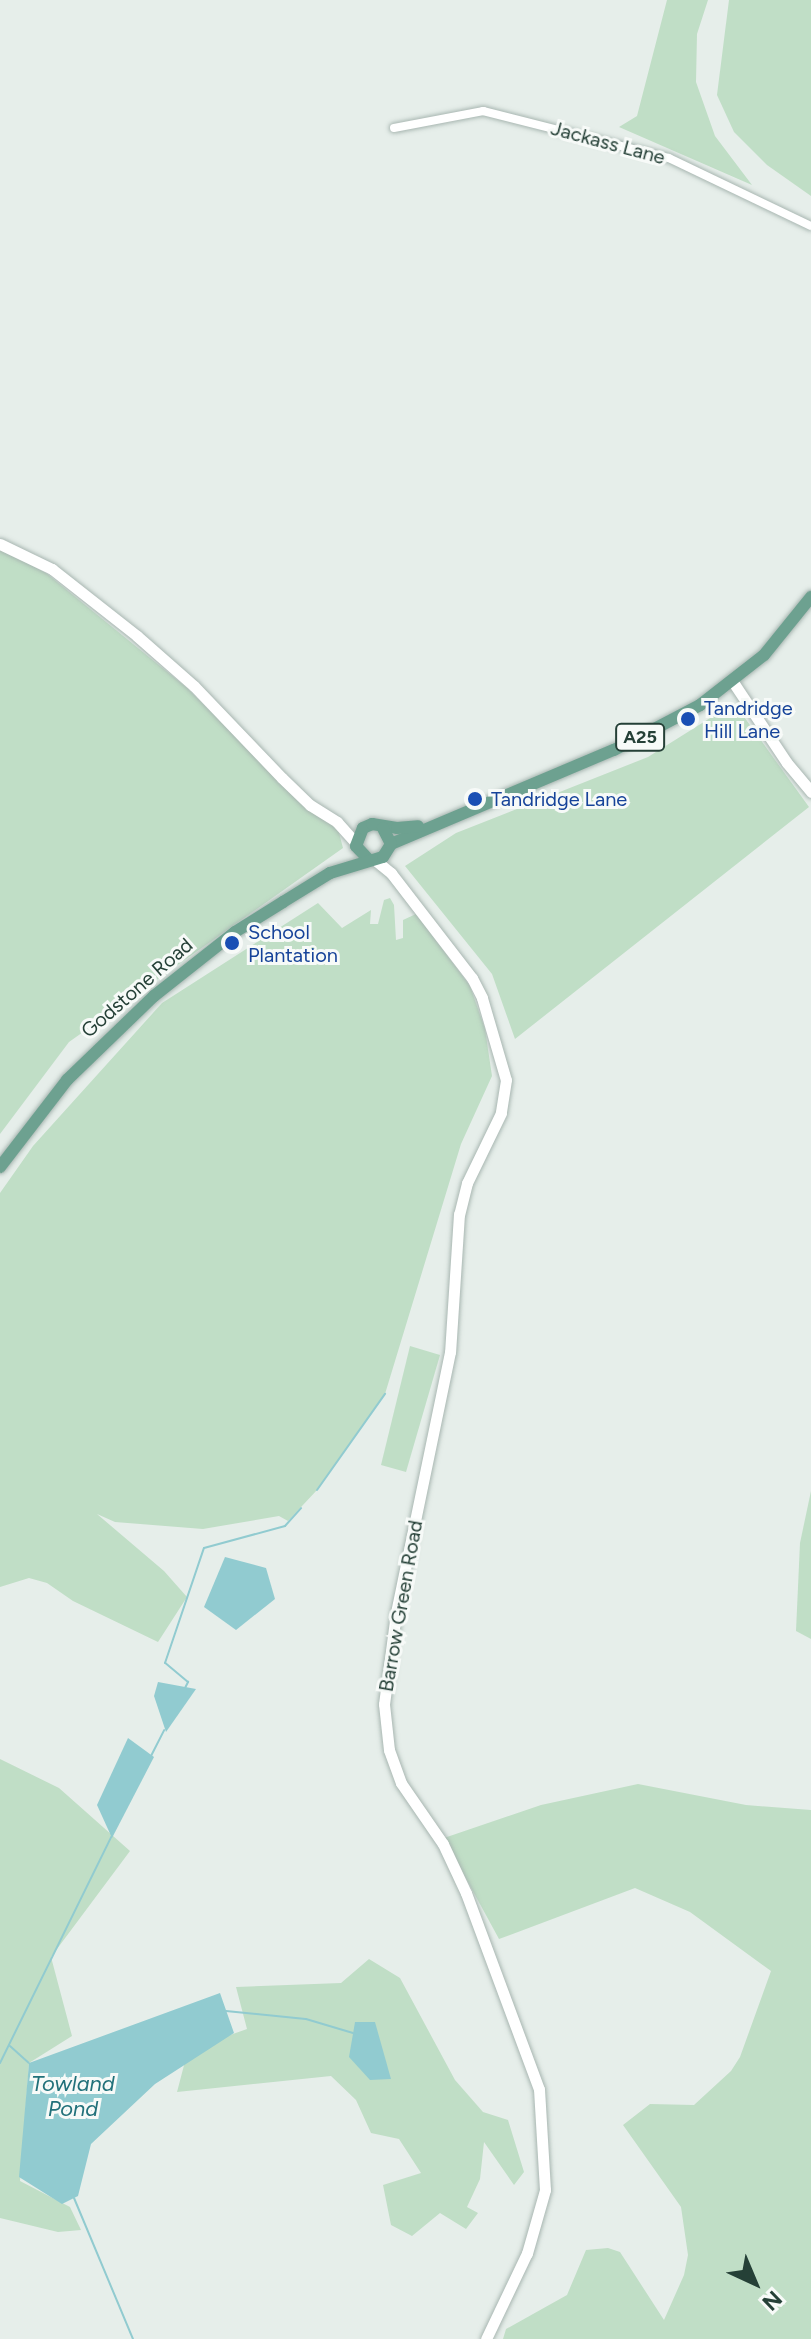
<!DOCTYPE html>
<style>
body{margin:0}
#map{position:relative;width:811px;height:2339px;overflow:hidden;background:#e6eeea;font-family:Figtree,sans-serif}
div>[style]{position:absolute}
.green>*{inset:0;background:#c0dec6}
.water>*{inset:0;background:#91cbd0}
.stream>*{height:2px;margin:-1px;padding:0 1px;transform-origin:1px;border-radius:1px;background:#91cbd0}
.roads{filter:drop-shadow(0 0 2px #a8b6b1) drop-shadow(0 0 2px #a8b6b1)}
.street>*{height:8px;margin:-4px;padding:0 4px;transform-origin:4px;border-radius:4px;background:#fff}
.secondary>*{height:11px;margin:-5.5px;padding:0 5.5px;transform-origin:5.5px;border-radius:5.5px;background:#fff}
.primary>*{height:12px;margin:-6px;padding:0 6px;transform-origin:6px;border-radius:6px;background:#6da190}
.dots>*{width:22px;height:22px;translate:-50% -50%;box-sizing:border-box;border:4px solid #f7faf8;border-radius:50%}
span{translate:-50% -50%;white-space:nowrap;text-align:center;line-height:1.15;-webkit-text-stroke:6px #f7faf8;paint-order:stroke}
.shield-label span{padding:2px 6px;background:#f7faf8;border:2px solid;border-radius:6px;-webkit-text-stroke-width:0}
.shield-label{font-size:18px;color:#254037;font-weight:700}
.street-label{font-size:20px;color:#254037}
.transit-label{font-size:20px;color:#164399}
.left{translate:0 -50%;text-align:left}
.water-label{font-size:22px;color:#21717a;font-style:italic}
.north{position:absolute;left:715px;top:2243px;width:80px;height:80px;-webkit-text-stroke:6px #f7faf8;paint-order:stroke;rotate:136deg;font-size:22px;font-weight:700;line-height:32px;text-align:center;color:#254037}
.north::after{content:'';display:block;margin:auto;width:28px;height:36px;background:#254037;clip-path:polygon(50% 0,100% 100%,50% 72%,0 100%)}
</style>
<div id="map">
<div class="green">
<i style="clip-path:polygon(667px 0,708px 0,697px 34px,696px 82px,715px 136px,752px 185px,619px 127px,637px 116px)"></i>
<i style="clip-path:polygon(729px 0,811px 0,811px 196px,767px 165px,734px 132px,717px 95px)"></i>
<i style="clip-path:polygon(0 549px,46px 573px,187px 688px,281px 782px,338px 829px,343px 848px,69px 1042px,0 1134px)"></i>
<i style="clip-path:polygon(734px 703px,809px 807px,515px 1039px,492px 974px,405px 866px,456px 833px,648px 757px)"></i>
<i style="clip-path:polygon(390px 898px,394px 905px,396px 940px,403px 938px,403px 920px,416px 914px,470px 986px,485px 1029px,492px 1076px,461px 1144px,385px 1394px,317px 1490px,288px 1521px,279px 1516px,203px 1529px,115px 1522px,97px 1514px,164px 1571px,187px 1597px,158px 1642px,73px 1601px,47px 1583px,29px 1578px,0 1587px,0 1193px,33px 1146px,162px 1003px,318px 903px,342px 928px,371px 910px,370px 924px,378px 924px,384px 900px)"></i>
<i style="clip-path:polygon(410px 1346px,440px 1355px,406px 1472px,381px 1465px)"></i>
<i style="clip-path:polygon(811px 1491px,811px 1639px,796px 1631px,800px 1543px)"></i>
<i style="clip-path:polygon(0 1759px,59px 1788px,130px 1851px,51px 1957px,72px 2036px,29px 2063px,20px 2181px,70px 2207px,81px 2230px,58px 2232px,0 2218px)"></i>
<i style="clip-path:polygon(638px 1784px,746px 1805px,811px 1810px,811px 2339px,503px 2339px,506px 2329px,567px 2295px,586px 2250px,608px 2248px,620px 2252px,664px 2320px,684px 2275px,688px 2255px,681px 2207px,623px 2125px,650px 2104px,694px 2105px,731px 2071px,740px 2057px,771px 1971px,690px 1912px,635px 1888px,499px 1939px,444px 1838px,541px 1805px)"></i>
<i style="clip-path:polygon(369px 1959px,400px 1978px,455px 2080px,483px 2112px,508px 2120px,524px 2172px,514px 2185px,484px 2142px,480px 2179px,467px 2207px,478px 2213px,466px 2229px,440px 2213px,412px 2236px,391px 2225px,383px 2185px,421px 2173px,399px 2139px,371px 2133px,356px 2100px,331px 2076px,177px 2092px,188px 2050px,247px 2029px,236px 1987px,341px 1983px)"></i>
</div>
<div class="water">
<i style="clip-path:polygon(225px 1557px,266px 1568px,275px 1599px,236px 1630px,204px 1607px)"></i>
<i style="clip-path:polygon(158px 1682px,196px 1689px,166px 1732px,154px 1696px)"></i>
<i style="clip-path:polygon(128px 1738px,154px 1757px,112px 1838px,97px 1805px)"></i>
<i style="clip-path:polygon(220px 1993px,234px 2033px,155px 2084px,91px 2144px,78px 2196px,62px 2204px,19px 2177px,29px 2063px)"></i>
<i style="clip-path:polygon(355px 2022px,375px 2022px,391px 2079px,370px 2080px,349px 2057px)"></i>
</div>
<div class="stream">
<i style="left:317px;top:1490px;width:118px;rotate:-54.7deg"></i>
<i style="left:185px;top:1688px;width:7px;rotate:-63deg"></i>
<i style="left:188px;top:1682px;width:30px;rotate:-140deg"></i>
<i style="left:165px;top:1663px;width:121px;rotate:-71.3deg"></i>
<i style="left:204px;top:1548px;width:84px;rotate:-15.2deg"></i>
<i style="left:285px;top:1526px;width:24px;rotate:-48deg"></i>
<i style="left:151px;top:1756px;width:29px;rotate:-63deg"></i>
<i style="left:226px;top:2011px;width:80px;rotate:5.7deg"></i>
<i style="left:306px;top:2019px;width:49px;rotate:16.6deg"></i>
<i style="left:10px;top:2046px;width:25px;rotate:42deg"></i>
<i style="left:0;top:2063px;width:252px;rotate:-63.8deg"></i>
<i style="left:74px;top:2198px;width:153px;rotate:67.3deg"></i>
</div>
<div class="roads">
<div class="street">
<i style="left:394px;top:128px;width:91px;rotate:-10.8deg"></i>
<i style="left:483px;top:111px;width:192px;rotate:14.2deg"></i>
<i style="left:669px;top:158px;width:157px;rotate:25.6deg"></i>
</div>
<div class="secondary">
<i style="left:0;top:544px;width:58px;rotate:25.7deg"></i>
<i style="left:52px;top:569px;width:108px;rotate:38.2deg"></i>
<i style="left:137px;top:636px;width:76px;rotate:41.3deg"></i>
<i style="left:194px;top:686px;width:127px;rotate:46.3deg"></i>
<i style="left:282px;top:778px;width:39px;rotate:44deg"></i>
<i style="left:310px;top:805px;width:32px;rotate:32deg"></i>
<i style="left:337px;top:822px;width:27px;rotate:48deg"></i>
<i style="left:733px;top:682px;width:97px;rotate:56.3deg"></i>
<i style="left:787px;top:763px;width:38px;rotate:50deg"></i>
<i style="left:375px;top:860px;width:21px;rotate:39deg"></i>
<i style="left:391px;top:873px;width:133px;rotate:52.4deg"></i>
<i style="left:472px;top:978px;width:22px;rotate:63deg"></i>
<i style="left:482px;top:998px;width:85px;rotate:73.7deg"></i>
<i style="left:506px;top:1080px;width:33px;rotate:99deg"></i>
<i style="left:501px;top:1113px;width:78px;rotate:115.9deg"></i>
<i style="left:467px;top:1183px;width:32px;rotate:104deg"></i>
<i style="left:459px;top:1214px;width:138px;rotate:93.7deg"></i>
<i style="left:450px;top:1352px;width:267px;rotate:101.7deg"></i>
<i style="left:396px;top:1613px;width:92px;rotate:97.5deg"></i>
<i style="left:384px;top:1704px;width:46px;rotate:83.8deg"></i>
<i style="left:389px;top:1750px;width:35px;rotate:70deg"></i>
<i style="left:401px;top:1783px;width:74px;rotate:55.5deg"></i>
<i style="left:443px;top:1844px;width:54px;rotate:64.9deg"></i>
<i style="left:466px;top:1893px;width:209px;rotate:69.6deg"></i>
<i style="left:539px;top:2089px;width:101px;rotate:86.6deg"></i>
<i style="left:545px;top:2190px;width:66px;rotate:105.9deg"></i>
<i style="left:527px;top:2253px;width:95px;rotate:115.5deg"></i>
</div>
<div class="primary">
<i style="left:391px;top:844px;width:242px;rotate:-22.9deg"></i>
<i style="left:614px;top:750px;width:97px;rotate:-27.6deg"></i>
<i style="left:700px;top:705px;width:81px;rotate:-38deg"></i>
<i style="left:764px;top:655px;width:75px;rotate:-51deg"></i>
<i style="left:369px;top:860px;width:19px;rotate:-133deg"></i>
<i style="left:356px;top:846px;width:19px;rotate:-69deg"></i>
<i style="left:363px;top:828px;width:10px;rotate:-24deg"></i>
<i style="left:372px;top:824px;width:25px;rotate:9deg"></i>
<i style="left:397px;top:828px;width:21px;rotate:-5deg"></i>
<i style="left:0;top:1167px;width:110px;rotate:-52.4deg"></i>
<i style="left:67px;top:1080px;width:121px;rotate:-44deg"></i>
<i style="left:154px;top:996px;width:103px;rotate:-38.3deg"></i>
<i style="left:235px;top:932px;width:57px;rotate:-32deg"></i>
<i style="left:283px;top:902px;width:55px;rotate:-31.7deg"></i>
<i style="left:330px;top:873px;width:55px;rotate:-16.8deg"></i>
<i style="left:383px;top:857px;width:15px;rotate:-58deg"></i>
<i style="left:391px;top:844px;width:18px;rotate:-117deg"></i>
</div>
</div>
<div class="dots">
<i style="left:688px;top:719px;background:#1a4fb4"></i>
<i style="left:475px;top:799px;background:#1a4fb4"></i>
<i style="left:232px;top:943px;background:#1a4fb4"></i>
</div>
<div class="shield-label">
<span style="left:640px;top:737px">A25</span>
</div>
<div class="street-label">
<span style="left:608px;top:143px;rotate:15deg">Jackass Lane</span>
<span style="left:137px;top:988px;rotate:-41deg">Godstone Road</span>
<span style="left:401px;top:1606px;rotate:-80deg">Barrow Green Road</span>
</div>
<div class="transit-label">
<span class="left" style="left:704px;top:720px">Tandridge<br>Hill Lane</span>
<span class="left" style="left:491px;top:799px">Tandridge Lane</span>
<span class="left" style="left:248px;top:944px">School<br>Plantation</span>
</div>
<div class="water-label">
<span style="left:73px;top:2096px">Towland<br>Pond</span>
</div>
<div class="north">N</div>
</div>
